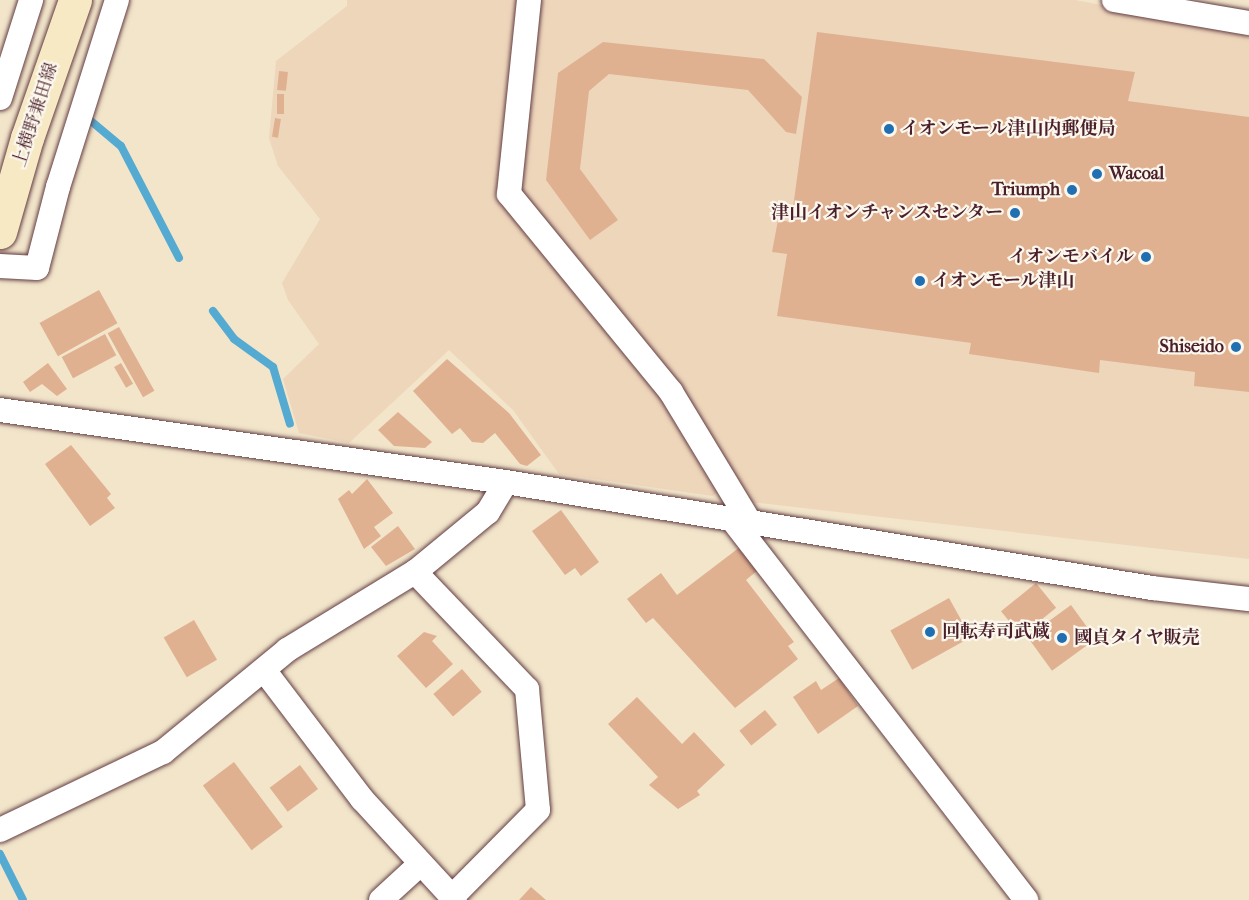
<!DOCTYPE html>
<meta charset="utf-8">
<style>
body{margin:0}
#map{position:relative;width:1249px;height:900px;overflow:hidden;background:#f2e5ca;font-family:"IM FELL French Canon","Noto Serif JP",serif}
div>[style]{position:absolute}
.built>*{inset:0;background:#eed6bb}
.stream>*{height:8px;margin:-4px;padding:0 4px;transform-origin:4px;border-radius:4px;background:#55aad1}
.building>*{inset:0;background:#e0b191;transform-origin:0 0}
.roads{filter:drop-shadow(0 0 2px #633d43) drop-shadow(0 0 2px #633d43)}
.street>*{height:24px;margin:-12px;padding:0 12px;transform-origin:12px;border-radius:12px;background:#fff}
.secondary>*{height:33px;margin:-16.5px;padding:0 16.5px;transform-origin:16.5px;border-radius:16.5px;background:#f7e9c3}
.dots>*{width:16px;height:16px;translate:-50% -50%;box-sizing:border-box;border:3px solid #fbf7ec;border-radius:50%}
span{translate:-50% -50%;white-space:nowrap;text-align:center;line-height:1.15;-webkit-text-stroke:4.5px #fbf7ec;paint-order:stroke}
.street-label{font-size:18px;color:#4a1f2b}
.poi-label{font-size:18px;color:#4a1f2b;font-weight:700}
.left{translate:0 -50%;text-align:left}
.right{translate:-100% -50%;text-align:right}
</style>
<div id="map">
<div class="built">
<i style="clip-path:polygon(347px 0,520px 0,500px 194px,665px 397px,720px 490px,713px 496px,559px 474px,513px 410px,449px 350px,349px 443px,299px 433px,283px 379px,319px 344px,288px 300px,282px 283px,320px 219px,278px 166px,269px 138px,276px 61px,347px 6px)"></i>
<i style="clip-path:polygon(535px 0,1075px 0,1249px 33px,1249px 559px,750px 502px,516px 189px)"></i>
</div>
<div class="stream">
<i style="left:91px;top:121px;width:39px;rotate:40deg"></i>
<i style="left:121px;top:146px;width:126px;rotate:62.6deg"></i>
<i style="left:213px;top:311px;width:35px;rotate:53deg"></i>
<i style="left:234px;top:339px;width:48px;rotate:35.7deg"></i>
<i style="left:273px;top:367px;width:59px;rotate:73.4deg"></i>
<i style="left:0;top:854px;width:51px;rotate:63.4deg"></i>
</div>
<div class="building">
<i style="clip-path:polygon(817px 32px,1135px 72px,1128px 101px,1249px 117px,1249px 392px,1194px 386px,1195px 372px,1100px 360px,1099px 373px,969px 354px,971px 343px,777px 316px,787px 254px,772px 252px,778px 220px,791px 222px)"></i>
<i style="clip-path:polygon(603px 42px,764px 59px,802px 97px,796px 134px,786px 132px,748px 90px,609px 74px,589px 91px,580px 169px,618px 220px,590px 240px,546px 180px,558px 73px)"></i>
<i style="left:279px;top:71px;width:9px;height:19px;rotate:6deg"></i>
<i style="left:277px;top:94px;width:7px;height:20px"></i>
<i style="left:275px;top:118px;width:6px;height:19px;rotate:9deg"></i>
<i style="left:99px;top:290px;width:38px;height:68px;rotate:61deg"></i>
<i style="left:119px;top:327px;width:73px;height:13px;rotate:61deg"></i>
<i style="left:105px;top:334px;width:24px;height:49px;rotate:62deg"></i>
<i style="clip-path:polygon(447px 359px,509px 413px,541px 455px,527px 466px,520px 464px,495px 433px,483px 443px,472px 442px,460px 428px,452px 434px,413px 391px)"></i>
<i style="clip-path:polygon(48px 363px,67px 389px,57px 396px,42px 384px,30px 392px,23px 382px)"></i>
<i style="left:121px;top:363px;width:24px;height:8px;rotate:60deg"></i>
<i style="clip-path:polygon(398px 412px,432px 442px,425px 448px,394px 446px,378px 430px)"></i>
<i style="clip-path:polygon(71px 445px,111px 494px,107px 498px,115px 508px,90px 526px,45px 464px)"></i>
<i style="clip-path:polygon(367px 479px,393px 513px,374px 527px,381px 536px,364px 549px,338px 499px,349px 490px,352px 494px)"></i>
<i style="clip-path:polygon(561px 510px,599px 562px,581px 576px,575px 568px,565px 575px,532px 531px)"></i>
<i style="clip-path:polygon(398px 526px,415px 549px,386px 566px,371px 547px)"></i>
<i style="clip-path:polygon(740px 547px,758px 570px,746px 580px,794px 642px,788px 646px,798px 659px,735px 708px,653px 618px,646px 623px,627px 599px,661px 573px,677px 595px)"></i>
<i style="left:1036px;top:583px;width:32px;height:45px;rotate:51deg"></i>
<i style="left:949px;top:598px;width:45px;height:67px;rotate:61deg"></i>
<i style="left:1071px;top:605px;width:42px;height:54px;rotate:54deg"></i>
<i style="left:194px;top:620px;width:46px;height:35px;rotate:60deg"></i>
<i style="clip-path:polygon(424px 632px,437px 636px,432px 641px,453px 664px,426px 688px,397px 656px)"></i>
<i style="left:462px;top:669px;width:30px;height:38px;rotate:49deg"></i>
<i style="clip-path:polygon(839px 678px,858px 706px,818px 734px,793px 697px,816px 681px,821px 690px)"></i>
<i style="clip-path:polygon(637px 697px,682px 744px,694px 732px,725px 765px,697px 791px,700px 795px,678px 809px,649px 785px,658px 777px,608px 724px)"></i>
<i style="left:765px;top:710px;width:19px;height:33px;rotate:51deg"></i>
<i style="left:234px;top:762px;width:81px;height:39px;rotate:53deg"></i>
<i style="left:300px;top:765px;width:30px;height:38px;rotate:53deg"></i>
<i style="clip-path:polygon(531px 887px,546px 900px,519px 900px)"></i>
</div>
<div class="roads">
<div class="street">
<i style="left:529px;top:0;width:195px;rotate:95.9deg"></i>
<i style="left:509px;top:194px;width:256px;rotate:50.7deg"></i>
<i style="left:671px;top:392px;width:151px;rotate:58.8deg"></i>
<i style="left:1114px;top:0;width:137px;rotate:9.7deg"></i>
<i style="left:0;top:98px;width:103px;rotate:-72.4deg"></i>
<i style="left:0;top:266px;width:37px;rotate:3deg"></i>
<i style="left:37px;top:268px;width:84px;rotate:-75.5deg"></i>
<i style="left:58px;top:187px;width:196px;rotate:-72.5deg"></i>
<i style="left:0;top:410px;width:511px;rotate:8.1deg"></i>
<i style="left:506px;top:482px;width:655px;rotate:9.32deg"></i>
<i style="left:1152px;top:588px;width:98px;rotate:6.5deg"></i>
<i style="left:731px;top:518px;width:483px;rotate:52.3deg"></i>
<i style="left:415px;top:572px;width:162px;rotate:46.3deg"></i>
<i style="left:527px;top:689px;width:121px;rotate:84.8deg"></i>
<i style="left:538px;top:810px;width:122px;rotate:134.7deg"></i>
<i style="left:264px;top:670px;width:162px;rotate:52.8deg"></i>
<i style="left:362px;top:799px;width:137px;rotate:47.4deg"></i>
<i style="left:0;top:830px;width:181px;rotate:-25.6deg"></i>
<i style="left:163px;top:752px;width:161px;rotate:-39.4deg"></i>
<i style="left:287px;top:650px;width:150px;rotate:-31.4deg"></i>
<i style="left:415px;top:572px;width:94px;rotate:-39.4deg"></i>
<i style="left:488px;top:512px;width:35px;rotate:-59deg"></i>
<i style="left:381px;top:900px;width:52px;rotate:-42.6deg"></i>
</div>
<div class="secondary">
<i style="left:0;top:232px;width:98px;rotate:-74deg"></i>
<i style="left:27px;top:138px;width:146px;rotate:-70.8deg"></i>
</div>
</div>
<div class="dots">
<i style="left:889px;top:129px;background:#1f6fb2"></i>
<i style="left:1097px;top:174px;background:#1f6fb2"></i>
<i style="left:1072px;top:190px;background:#1f6fb2"></i>
<i style="left:1015px;top:213px;background:#1f6fb2"></i>
<i style="left:1146px;top:257px;background:#1f6fb2"></i>
<i style="left:920px;top:281px;background:#1f6fb2"></i>
<i style="left:1236px;top:347px;background:#1f6fb2"></i>
<i style="left:930px;top:632px;background:#1f6fb2"></i>
<i style="left:1062px;top:638px;background:#1f6fb2"></i>
</div>
<div class="street-label">
<span style="left:36px;top:115px;rotate:-72deg">上横野兼田線</span>
</div>
<div class="poi-label">
<span class="left" style="left:901px;top:129px">イオンモール津山内郵便局</span>
<span class="left" style="left:1109px;top:174px">Wacoal</span>
<span class="right" style="left:1060px;top:190px">Triumph</span>
<span class="right" style="left:1003px;top:213px">津山イオンチャンスセンター</span>
<span class="right" style="left:1134px;top:257px">イオンモバイル</span>
<span class="left" style="left:932px;top:281px">イオンモール津山</span>
<span class="right" style="left:1224px;top:347px">Shiseido</span>
<span class="left" style="left:942px;top:632px">回転寿司武蔵</span>
<span class="left" style="left:1074px;top:638px">國貞タイヤ販売</span>
</div>
</div>
